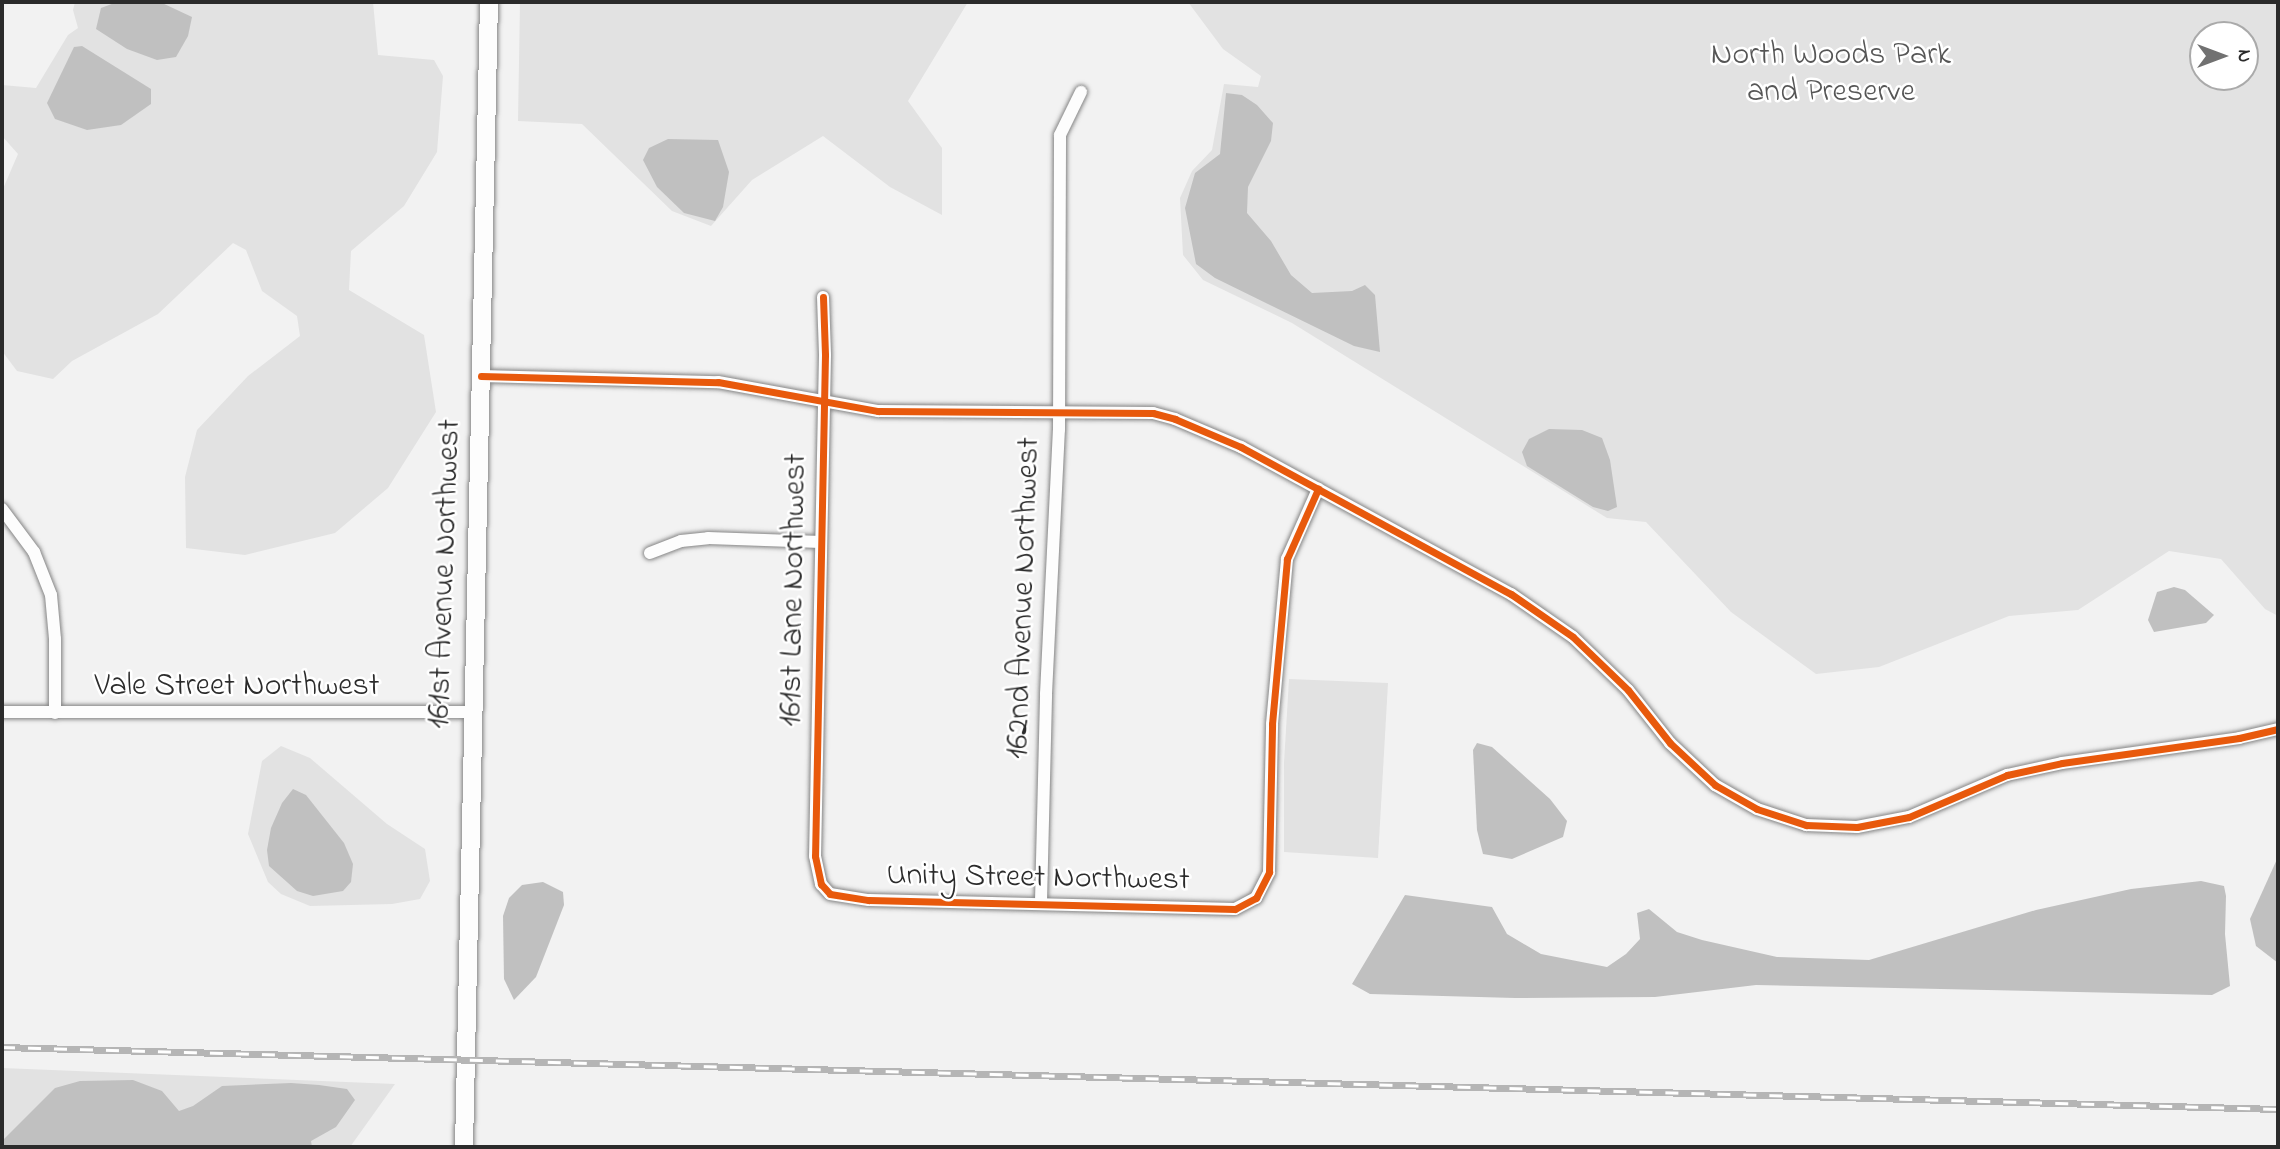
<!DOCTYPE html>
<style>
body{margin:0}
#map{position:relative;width:2280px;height:1149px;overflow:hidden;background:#f2f2f2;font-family:"Indie Flower",sans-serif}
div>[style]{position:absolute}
.built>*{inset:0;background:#e2e2e2}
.water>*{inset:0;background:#c0c0c0}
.roads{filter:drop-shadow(0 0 2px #858585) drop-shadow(0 0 2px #858585)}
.street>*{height:12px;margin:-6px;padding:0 6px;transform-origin:6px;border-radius:6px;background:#fdfdfd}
.secondary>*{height:18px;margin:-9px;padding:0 9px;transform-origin:9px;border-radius:9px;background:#fdfdfd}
.rail>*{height:7px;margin-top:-3.5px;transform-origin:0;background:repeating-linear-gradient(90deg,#fff 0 13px,#b5b5b5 0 26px);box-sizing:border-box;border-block:2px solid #b5b5b5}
.cycleway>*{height:7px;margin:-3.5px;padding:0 3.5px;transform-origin:3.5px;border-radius:3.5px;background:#e8590c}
span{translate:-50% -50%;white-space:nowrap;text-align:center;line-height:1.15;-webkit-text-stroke:5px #fff;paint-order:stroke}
.park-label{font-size:32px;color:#565656}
.street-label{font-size:32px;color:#2b2b2b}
.frame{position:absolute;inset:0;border:4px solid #2b2b2b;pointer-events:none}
.north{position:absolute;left:2189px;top:21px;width:70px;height:70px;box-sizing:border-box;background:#fff;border:2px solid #aaa;border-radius:50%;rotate:90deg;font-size:19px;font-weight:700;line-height:28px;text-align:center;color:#2b2b2b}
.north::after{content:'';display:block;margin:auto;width:24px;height:32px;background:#717171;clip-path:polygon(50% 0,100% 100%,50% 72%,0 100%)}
</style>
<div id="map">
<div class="built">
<i style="clip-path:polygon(75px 2px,373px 2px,378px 55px,434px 60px,443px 76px,437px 152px,404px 206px,351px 251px,349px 290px,424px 335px,436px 412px,388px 488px,335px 533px,245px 555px,186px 548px,185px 477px,197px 430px,248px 376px,300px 336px,297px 316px,262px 291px,246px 250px,233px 243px,158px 314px,72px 361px,53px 379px,17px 371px,2px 351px,2px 191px,18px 154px,2px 136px,2px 85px,36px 88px,68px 35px,78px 28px,73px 10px)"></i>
<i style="clip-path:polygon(520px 2px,968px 2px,908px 101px,942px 148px,942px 215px,890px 187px,823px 136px,752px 180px,711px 226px,672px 211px,582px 124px,518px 121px)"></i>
<i style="clip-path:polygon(evenodd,1188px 2px,2278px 2px,2278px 616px,2265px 609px,2221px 559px,2169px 551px,2078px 610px,2009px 616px,1879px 667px,1816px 674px,1731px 612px,1646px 522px,1607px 518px,1292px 323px,1203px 280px,1183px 255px,1180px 198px,1192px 171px,1212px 150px,1224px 84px,1258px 87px,1261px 76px,1223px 49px,1188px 2px,2203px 35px,2245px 35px,2245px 77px,2203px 77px,2203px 35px)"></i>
<i style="clip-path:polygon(1289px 679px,1388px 683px,1378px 858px,1284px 852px,1284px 763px)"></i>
<i style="clip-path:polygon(281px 746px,310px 758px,387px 824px,425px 849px,430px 881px,420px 899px,392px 904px,310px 906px,281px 894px,268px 882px,248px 834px,262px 761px)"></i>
<i style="clip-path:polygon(2px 1068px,395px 1084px,350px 1147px,2px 1147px)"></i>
</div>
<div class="water">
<i style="clip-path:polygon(117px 2px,160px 2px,192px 17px,188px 36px,176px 57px,157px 60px,127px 49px,96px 29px,101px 8px)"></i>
<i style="clip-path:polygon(82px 46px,151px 89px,151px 104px,121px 125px,87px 130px,55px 119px,47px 103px,74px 47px)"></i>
<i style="clip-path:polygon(1226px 93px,1242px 95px,1257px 105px,1273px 123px,1271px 141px,1248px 187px,1247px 213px,1271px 241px,1291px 275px,1312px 293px,1352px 291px,1365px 285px,1375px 295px,1380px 352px,1354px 346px,1215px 278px,1196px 264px,1185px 208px,1195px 173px,1220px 154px)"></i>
<i style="clip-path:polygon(668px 139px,718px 140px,729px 172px,723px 207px,715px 221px,684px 213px,657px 187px,643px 160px,649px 148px)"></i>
<i style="clip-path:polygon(1549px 429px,1582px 430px,1602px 438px,1610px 460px,1617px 507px,1608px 511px,1593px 507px,1527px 466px,1522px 452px,1529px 439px)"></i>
<i style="clip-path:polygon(2174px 587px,2185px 590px,2214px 615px,2206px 623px,2154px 632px,2148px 620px,2157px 592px)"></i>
<i style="clip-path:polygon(1477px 743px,1492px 747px,1550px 799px,1567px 821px,1563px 837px,1512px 859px,1483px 854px,1477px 830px,1473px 750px)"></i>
<i style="clip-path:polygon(293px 789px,306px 795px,344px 843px,353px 864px,351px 882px,343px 891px,313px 896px,297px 891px,269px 866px,267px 850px,271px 828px,282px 803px)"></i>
<i style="clip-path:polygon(2278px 857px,2278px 963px,2256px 946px,2250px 919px)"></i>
<i style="clip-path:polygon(2201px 881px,2224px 886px,2226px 896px,2225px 934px,2230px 986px,2212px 995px,1756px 985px,1655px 997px,1515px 998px,1370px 994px,1352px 984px,1405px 895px,1492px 907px,1507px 934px,1541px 954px,1607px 967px,1626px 954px,1640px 939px,1637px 913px,1649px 909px,1677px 932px,1702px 940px,1777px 957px,1869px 960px,2036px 910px,2131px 889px)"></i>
<i style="clip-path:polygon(543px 882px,563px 892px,564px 905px,536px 977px,514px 1000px,504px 979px,503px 916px,509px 898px,522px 885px)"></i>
<i style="clip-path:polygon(133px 1080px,162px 1091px,179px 1111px,193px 1106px,222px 1086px,291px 1083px,319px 1085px,347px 1089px,355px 1100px,336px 1127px,311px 1141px,312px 1147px,2px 1147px,2px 1141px,55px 1088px,80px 1081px)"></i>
</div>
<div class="roads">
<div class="street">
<i style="left:823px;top:297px;width:58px;rotate:88deg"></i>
<i style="left:825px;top:355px;width:501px;rotate:91.14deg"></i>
<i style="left:815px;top:856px;width:29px;rotate:78deg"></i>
<i style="left:821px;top:884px;width:13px;rotate:48deg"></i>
<i style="left:830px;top:894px;width:39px;rotate:9deg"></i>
<i style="left:869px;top:900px;width:366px;rotate:1.4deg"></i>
<i style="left:1235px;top:909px;width:24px;rotate:-28deg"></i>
<i style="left:1256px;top:898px;width:29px;rotate:-63deg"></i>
<i style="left:1269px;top:872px;width:148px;rotate:-88.8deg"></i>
<i style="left:1272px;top:724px;width:166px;rotate:-84.8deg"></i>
<i style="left:1287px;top:559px;width:77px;rotate:-66.1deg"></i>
<i style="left:481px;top:376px;width:237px;rotate:1.5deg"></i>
<i style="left:718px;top:382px;width:163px;rotate:10.3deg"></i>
<i style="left:878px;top:411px;width:275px;rotate:0.4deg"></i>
<i style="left:1153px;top:413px;width:23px;rotate:15deg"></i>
<i style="left:1175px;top:419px;width:72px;rotate:23deg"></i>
<i style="left:1241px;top:447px;width:307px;rotate:28.6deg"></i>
<i style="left:1511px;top:594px;width:75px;rotate:34.7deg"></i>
<i style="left:1573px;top:637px;width:76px;rotate:43.9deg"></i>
<i style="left:1628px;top:690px;width:68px;rotate:51.6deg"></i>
<i style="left:1670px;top:743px;width:62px;rotate:43deg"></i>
<i style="left:1715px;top:785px;width:48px;rotate:29.7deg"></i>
<i style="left:1757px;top:809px;width:52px;rotate:18.1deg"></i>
<i style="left:1806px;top:825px;width:51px;rotate:2.2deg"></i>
<i style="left:1857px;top:827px;width:53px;rotate:-10.9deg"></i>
<i style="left:1909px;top:817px;width:107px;rotate:-23.2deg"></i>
<i style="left:2007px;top:775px;width:56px;rotate:-12.3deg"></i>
<i style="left:2062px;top:763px;width:179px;rotate:-8deg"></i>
<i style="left:2239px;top:738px;width:40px;rotate:-13deg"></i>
<i style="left:2px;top:509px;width:54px;rotate:53.3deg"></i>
<i style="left:34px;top:552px;width:46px;rotate:68.4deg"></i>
<i style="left:51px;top:595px;width:44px;rotate:84.8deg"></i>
<i style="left:55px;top:639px;width:74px;rotate:90deg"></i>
<i style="left:650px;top:553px;width:33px;rotate:-21deg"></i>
<i style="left:681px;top:541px;width:27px;rotate:-6deg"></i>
<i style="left:708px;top:538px;width:113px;rotate:2deg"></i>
<i style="left:2px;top:712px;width:470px"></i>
<i style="left:1041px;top:902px;width:208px;rotate:-88.6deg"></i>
<i style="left:1046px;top:694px;width:264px;rotate:-87.2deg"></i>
<i style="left:1059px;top:430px;width:295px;rotate:-89.8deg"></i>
<i style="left:1060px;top:135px;width:48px;rotate:-64deg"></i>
</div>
<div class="secondary">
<i style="left:464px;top:1147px;width:1145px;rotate:-88.75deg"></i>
</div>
</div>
<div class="rail">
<i style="left:2px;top:1047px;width:2277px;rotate:1.56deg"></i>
</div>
<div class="cycleway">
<i style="left:823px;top:297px;width:58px;rotate:88deg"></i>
<i style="left:825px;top:355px;width:501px;rotate:91.14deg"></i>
<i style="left:815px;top:856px;width:29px;rotate:78deg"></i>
<i style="left:821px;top:884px;width:13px;rotate:48deg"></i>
<i style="left:830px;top:894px;width:39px;rotate:9deg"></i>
<i style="left:869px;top:900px;width:366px;rotate:1.4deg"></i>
<i style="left:1235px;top:909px;width:24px;rotate:-28deg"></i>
<i style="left:1256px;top:898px;width:29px;rotate:-63deg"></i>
<i style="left:1269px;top:872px;width:148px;rotate:-88.8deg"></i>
<i style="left:1272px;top:724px;width:166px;rotate:-84.8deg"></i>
<i style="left:1287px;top:559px;width:77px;rotate:-66.1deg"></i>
<i style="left:481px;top:376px;width:237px;rotate:1.5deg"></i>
<i style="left:718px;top:382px;width:163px;rotate:10.3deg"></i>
<i style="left:878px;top:411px;width:275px;rotate:0.4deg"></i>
<i style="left:1153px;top:413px;width:23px;rotate:15deg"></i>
<i style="left:1175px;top:419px;width:72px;rotate:23deg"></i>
<i style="left:1241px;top:447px;width:307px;rotate:28.6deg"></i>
<i style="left:1511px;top:594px;width:75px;rotate:34.7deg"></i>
<i style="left:1573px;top:637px;width:76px;rotate:43.9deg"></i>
<i style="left:1628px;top:690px;width:68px;rotate:51.6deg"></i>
<i style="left:1670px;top:743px;width:62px;rotate:43deg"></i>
<i style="left:1715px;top:785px;width:48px;rotate:29.7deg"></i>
<i style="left:1757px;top:809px;width:52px;rotate:18.1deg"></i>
<i style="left:1806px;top:825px;width:51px;rotate:2.2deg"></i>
<i style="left:1857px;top:827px;width:53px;rotate:-10.9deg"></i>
<i style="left:1909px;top:817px;width:107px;rotate:-23.2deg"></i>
<i style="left:2007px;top:775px;width:56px;rotate:-12.3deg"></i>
<i style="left:2062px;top:763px;width:179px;rotate:-8deg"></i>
<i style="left:2239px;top:738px;width:40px;rotate:-13deg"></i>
</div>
<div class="park-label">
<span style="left:1831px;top:75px">North Woods Park<br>and Preserve</span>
</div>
<div class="street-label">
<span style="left:446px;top:574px;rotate:-88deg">161st Avenue Northwest</span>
<span style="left:795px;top:590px;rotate:-89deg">161st Lane Northwest</span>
<span style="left:1025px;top:598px;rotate:-88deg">162nd Avenue Northwest</span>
<span style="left:237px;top:687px">Vale Street Northwest</span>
<span style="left:1038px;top:879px;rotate:1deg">Unity Street Northwest</span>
</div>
<div class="frame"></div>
<div class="north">N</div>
</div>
